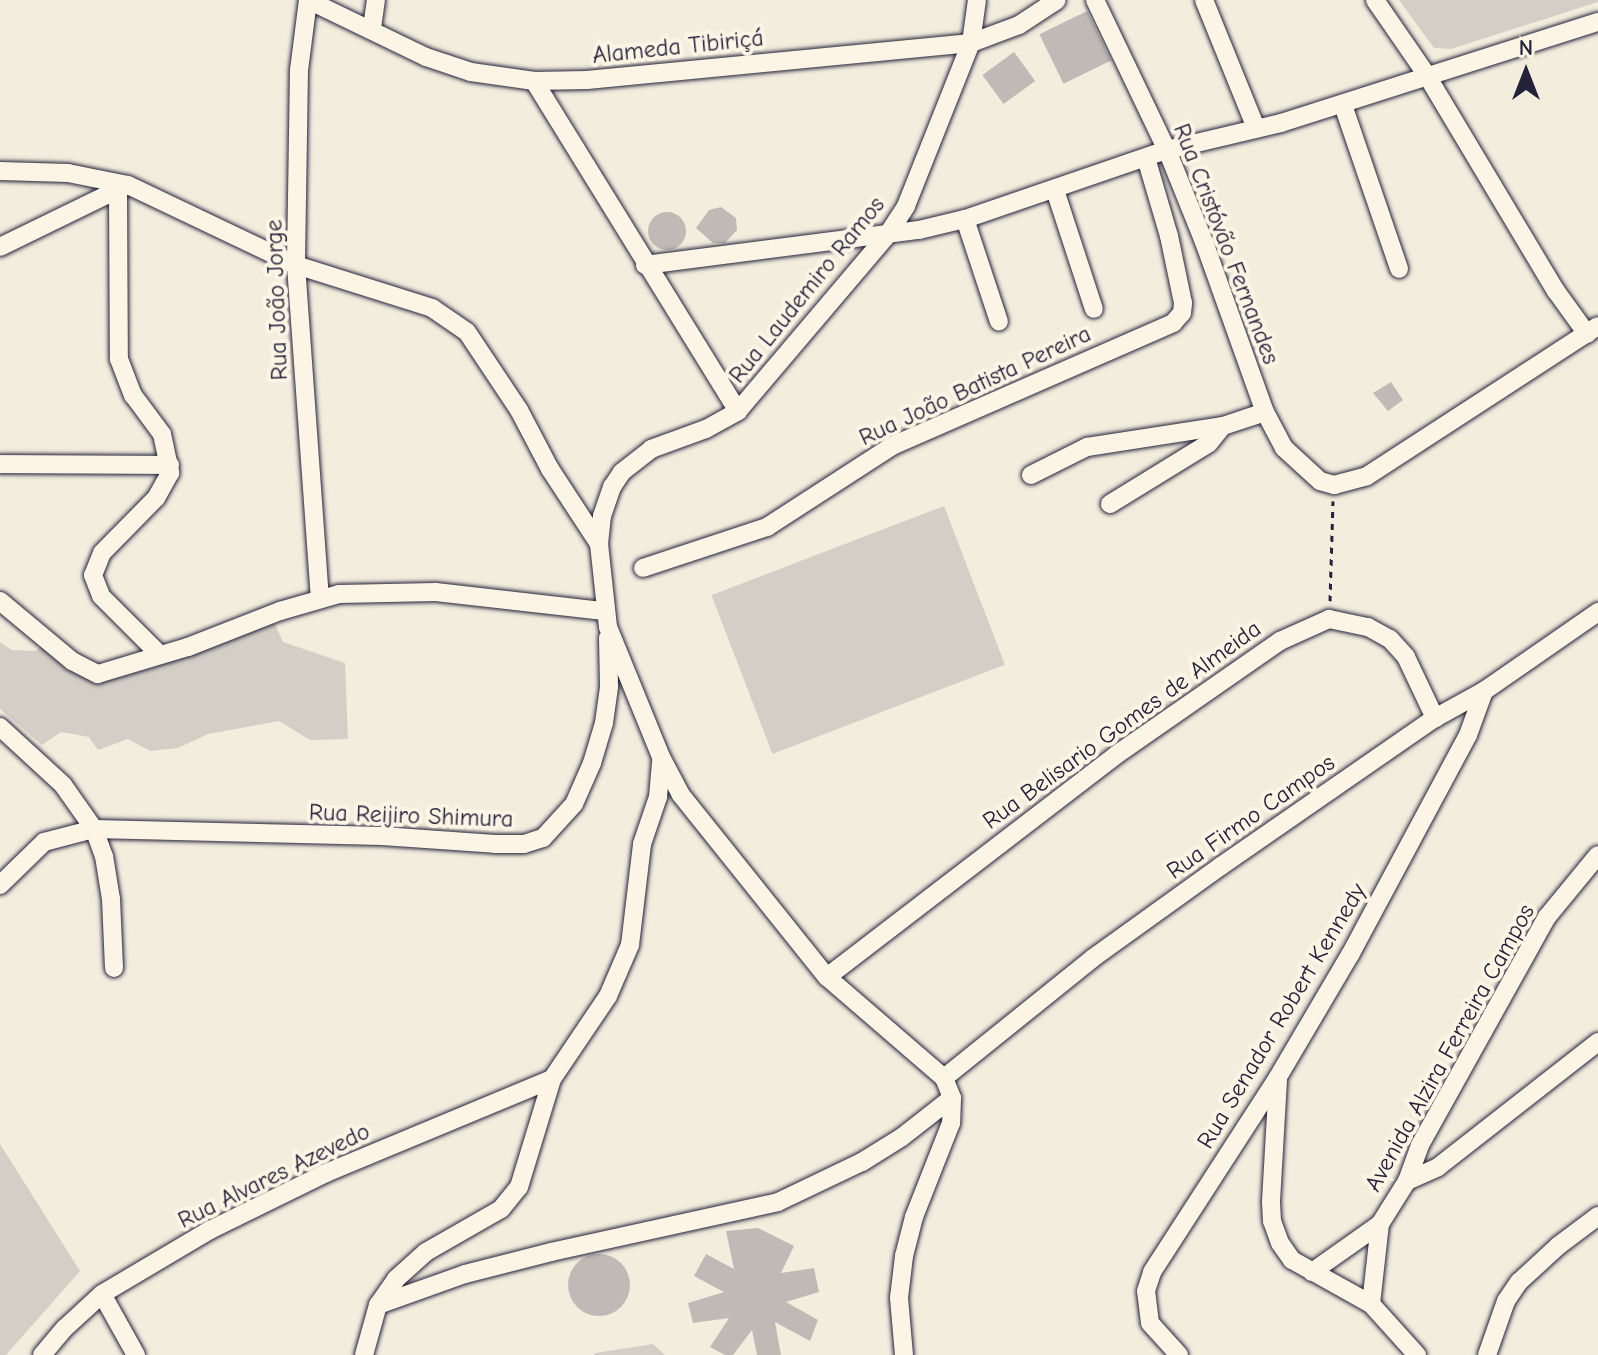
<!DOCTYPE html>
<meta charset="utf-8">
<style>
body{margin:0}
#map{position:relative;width:1598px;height:1355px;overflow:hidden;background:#f3edde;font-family:"Comic Neue",sans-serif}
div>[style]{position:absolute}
.green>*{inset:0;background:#d4cfc6;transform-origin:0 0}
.building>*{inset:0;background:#bfbab6;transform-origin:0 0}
.round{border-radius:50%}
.path>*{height:3px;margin-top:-1.5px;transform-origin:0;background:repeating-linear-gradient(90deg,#22223b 0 6px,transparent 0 12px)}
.roads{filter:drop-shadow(0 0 2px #22223b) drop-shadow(0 0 2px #22223b)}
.minor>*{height:18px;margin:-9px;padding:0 9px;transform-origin:9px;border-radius:9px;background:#fcf5e5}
span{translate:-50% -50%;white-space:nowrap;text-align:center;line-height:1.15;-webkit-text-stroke:8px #fcf5e5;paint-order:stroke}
.street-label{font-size:24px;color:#22223b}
.north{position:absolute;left:1486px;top:32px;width:80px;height:80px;-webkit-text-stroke:6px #fcf5e5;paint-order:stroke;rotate:0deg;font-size:22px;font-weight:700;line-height:32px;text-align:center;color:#22223b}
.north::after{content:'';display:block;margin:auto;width:28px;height:36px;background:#22223b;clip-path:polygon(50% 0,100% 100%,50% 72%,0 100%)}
</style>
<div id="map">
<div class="green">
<i style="clip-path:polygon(1399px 0,1598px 0,1598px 2px,1451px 49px,1434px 48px)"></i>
<i style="left:944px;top:506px;width:170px;height:249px;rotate:69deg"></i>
<i style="clip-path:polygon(273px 620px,283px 642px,345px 663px,348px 739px,310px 740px,279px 721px,208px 734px,178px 748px,150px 751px,128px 739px,98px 750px,89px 737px,61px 732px,42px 745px,0 709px,0 642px,12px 650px,36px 651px,44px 643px,85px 673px)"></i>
<i style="clip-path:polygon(0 1144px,80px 1271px,6px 1355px,0 1355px)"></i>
<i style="clip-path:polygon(653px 1344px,665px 1355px,594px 1355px,595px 1353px)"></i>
</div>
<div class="building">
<i style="left:1087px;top:11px;width:55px;height:53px;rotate:64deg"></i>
<i style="left:1014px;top:52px;width:36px;height:39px;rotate:54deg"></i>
<i style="clip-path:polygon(721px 207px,736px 218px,737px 230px,725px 243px,713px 243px,696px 228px,709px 210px)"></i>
<i class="round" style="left:648px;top:212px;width:38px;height:38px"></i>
<i style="clip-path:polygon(1391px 382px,1403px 400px,1388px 411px,1373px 393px)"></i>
<i style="clip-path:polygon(758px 1228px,794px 1246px,781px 1273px,814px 1268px,819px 1292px,786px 1302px,818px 1320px,810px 1341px,775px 1322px,781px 1355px,757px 1355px,752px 1330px,733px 1355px,725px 1355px,710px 1347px,729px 1318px,693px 1323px,688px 1303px,724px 1292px,694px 1276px,706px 1254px,734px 1269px,726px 1231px)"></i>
<i class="round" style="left:568px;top:1254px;width:62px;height:62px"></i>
</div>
<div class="path">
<i style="left:1330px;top:601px;width:100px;rotate:-88.3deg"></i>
</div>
<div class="roads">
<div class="minor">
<i style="left:308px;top:0;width:131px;rotate:25.8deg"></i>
<i style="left:426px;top:57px;width:47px;rotate:18.4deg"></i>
<i style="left:471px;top:72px;width:64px;rotate:8.1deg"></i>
<i style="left:534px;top:81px;width:53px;rotate:-1.1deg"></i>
<i style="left:587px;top:80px;width:386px;rotate:-5.5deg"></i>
<i style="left:971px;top:43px;width:51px;rotate:-20.6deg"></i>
<i style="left:1019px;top:25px;width:45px;rotate:-33.3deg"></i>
<i style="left:308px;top:0;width:71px;rotate:97.3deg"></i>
<i style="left:299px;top:70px;width:195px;rotate:90.9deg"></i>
<i style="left:296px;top:265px;width:334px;rotate:85.9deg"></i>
<i style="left:1095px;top:0;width:166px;rotate:64.4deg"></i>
<i style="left:1167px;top:150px;width:99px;rotate:68.1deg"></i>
<i style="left:1204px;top:242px;width:181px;rotate:70.3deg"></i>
<i style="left:1265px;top:412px;width:41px;rotate:62.2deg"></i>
<i style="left:1284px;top:448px;width:49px;rotate:42.5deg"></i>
<i style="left:1320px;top:481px;width:15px;rotate:16deg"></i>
<i style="left:1334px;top:485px;width:34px;rotate:-15deg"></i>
<i style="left:1367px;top:476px;width:275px;rotate:-33deg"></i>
<i style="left:1204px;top:0;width:138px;rotate:67.9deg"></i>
<i style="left:1375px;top:0;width:90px;rotate:55.4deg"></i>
<i style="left:1426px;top:74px;width:253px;rotate:59.1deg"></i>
<i style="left:1556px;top:291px;width:53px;rotate:54.2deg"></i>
<i style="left:372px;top:28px;width:28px;rotate:-82deg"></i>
<i style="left:534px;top:81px;width:388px;rotate:58.3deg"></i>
<i style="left:1343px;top:105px;width:173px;rotate:71.1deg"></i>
<i style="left:0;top:171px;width:68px;rotate:1.7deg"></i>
<i style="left:68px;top:173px;width:61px;rotate:11.3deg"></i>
<i style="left:128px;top:185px;width:186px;rotate:25.5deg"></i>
<i style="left:296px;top:265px;width:143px;rotate:17.5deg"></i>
<i style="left:432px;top:308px;width:42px;rotate:34.4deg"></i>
<i style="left:467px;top:332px;width:94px;rotate:56.3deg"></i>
<i style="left:519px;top:410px;width:67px;rotate:62.3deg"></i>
<i style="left:550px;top:469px;width:90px;rotate:56.8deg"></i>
<i style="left:599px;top:544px;width:83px;rotate:83.8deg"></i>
<i style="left:608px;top:627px;width:140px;rotate:67.8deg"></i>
<i style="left:661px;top:757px;width:43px;rotate:62.2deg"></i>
<i style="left:681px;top:795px;width:233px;rotate:51.3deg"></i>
<i style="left:827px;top:977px;width:155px;rotate:40.8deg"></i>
<i style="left:944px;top:1078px;width:22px;rotate:68deg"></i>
<i style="left:952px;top:1098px;width:25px;rotate:92deg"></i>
<i style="left:951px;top:1123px;width:101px;rotate:111.5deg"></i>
<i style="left:914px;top:1217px;width:40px;rotate:104.4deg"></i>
<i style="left:904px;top:1256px;width:42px;rotate:96.8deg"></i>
<i style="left:899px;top:1298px;width:57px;rotate:85deg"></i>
<i style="left:118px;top:190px;width:169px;rotate:89.7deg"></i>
<i style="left:119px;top:359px;width:39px;rotate:69deg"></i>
<i style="left:133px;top:395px;width:49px;rotate:53.4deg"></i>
<i style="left:162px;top:434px;width:40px;rotate:78deg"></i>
<i style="left:170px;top:473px;width:29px;rotate:119deg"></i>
<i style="left:156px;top:498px;width:77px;rotate:134.5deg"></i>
<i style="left:102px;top:553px;width:24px;rotate:112deg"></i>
<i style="left:93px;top:575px;width:22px;rotate:69deg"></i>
<i style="left:101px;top:596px;width:83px;rotate:45deg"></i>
<i style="left:1055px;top:190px;width:125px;rotate:71.9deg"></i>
<i style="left:965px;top:219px;width:108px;rotate:71.7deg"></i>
<i style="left:0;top:247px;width:141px;rotate:-26deg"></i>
<i style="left:645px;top:265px;width:276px;rotate:-7.3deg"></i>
<i style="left:919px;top:230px;width:47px;rotate:-13.4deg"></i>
<i style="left:965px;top:219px;width:213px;rotate:-18.9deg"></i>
<i style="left:1167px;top:150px;width:117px;rotate:-13.3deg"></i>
<i style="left:1281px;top:123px;width:333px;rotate:-17.7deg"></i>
<i style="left:0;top:464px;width:170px;rotate:0.3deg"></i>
<i style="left:1031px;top:475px;width:63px;rotate:-26.6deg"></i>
<i style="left:1087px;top:447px;width:138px;rotate:-8.8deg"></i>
<i style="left:1223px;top:426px;width:44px;rotate:-18.4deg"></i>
<i style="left:1110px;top:504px;width:116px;rotate:-31.6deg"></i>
<i style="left:1209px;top:443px;width:22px;rotate:-51deg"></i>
<i style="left:599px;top:544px;width:28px;rotate:-84deg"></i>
<i style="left:602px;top:516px;width:31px;rotate:-71deg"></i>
<i style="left:612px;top:487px;width:18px;rotate:-56deg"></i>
<i style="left:622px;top:472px;width:37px;rotate:-38deg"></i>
<i style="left:651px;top:449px;width:59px;rotate:-20deg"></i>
<i style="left:706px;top:429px;width:37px;rotate:-29deg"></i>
<i style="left:738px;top:411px;width:232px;rotate:-49.7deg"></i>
<i style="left:888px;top:234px;width:33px;rotate:-57deg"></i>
<i style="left:906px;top:206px;width:175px;rotate:-68.3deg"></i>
<i style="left:971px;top:43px;width:43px;rotate:-82.1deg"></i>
<i style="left:643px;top:568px;width:131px;rotate:-18.3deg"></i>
<i style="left:767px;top:527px;width:149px;rotate:-32.9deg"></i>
<i style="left:892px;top:446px;width:307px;rotate:-23.6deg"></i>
<i style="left:1173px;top:323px;width:13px;rotate:-48deg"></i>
<i style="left:1182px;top:313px;width:10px;rotate:-84deg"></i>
<i style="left:1183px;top:303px;width:68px;rotate:-101.8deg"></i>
<i style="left:1169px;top:236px;width:81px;rotate:-106.4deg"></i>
<i style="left:0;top:601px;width:94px;rotate:39.8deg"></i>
<i style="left:72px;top:661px;width:29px;rotate:27deg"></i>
<i style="left:98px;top:674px;width:94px;rotate:-16.7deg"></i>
<i style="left:188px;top:647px;width:99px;rotate:-21.4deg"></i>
<i style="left:280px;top:611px;width:61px;rotate:-16.1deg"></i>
<i style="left:339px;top:594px;width:97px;rotate:-1.2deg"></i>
<i style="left:436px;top:592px;width:169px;rotate:6.5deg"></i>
<i style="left:0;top:727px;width:86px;rotate:42.6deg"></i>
<i style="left:63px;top:785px;width:54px;rotate:54.8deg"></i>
<i style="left:94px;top:829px;width:29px;rotate:70deg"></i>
<i style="left:104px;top:856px;width:44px;rotate:80.8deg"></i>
<i style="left:111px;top:899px;width:69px;rotate:87.5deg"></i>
<i style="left:0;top:885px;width:62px;rotate:-44.3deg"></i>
<i style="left:44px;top:842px;width:52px;rotate:-14.6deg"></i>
<i style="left:94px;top:829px;width:288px;rotate:1.4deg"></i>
<i style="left:382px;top:836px;width:113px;rotate:4deg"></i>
<i style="left:495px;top:844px;width:29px"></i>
<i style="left:524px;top:844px;width:20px;rotate:-18deg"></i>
<i style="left:543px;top:838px;width:46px;rotate:-47.6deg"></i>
<i style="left:574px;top:804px;width:45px;rotate:-66.3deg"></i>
<i style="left:592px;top:763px;width:42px;rotate:-73.3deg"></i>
<i style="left:604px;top:723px;width:37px;rotate:-82deg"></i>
<i style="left:609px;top:686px;width:48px;rotate:-91.2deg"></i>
<i style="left:827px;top:977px;width:364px;rotate:-37.5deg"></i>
<i style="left:1116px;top:755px;width:200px;rotate:-34.8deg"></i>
<i style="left:1280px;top:641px;width:54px;rotate:-24.2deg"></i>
<i style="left:1329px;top:619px;width:40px;rotate:12deg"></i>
<i style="left:1368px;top:627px;width:25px;rotate:29deg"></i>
<i style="left:1390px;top:639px;width:24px;rotate:48deg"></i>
<i style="left:1406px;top:657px;width:68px;rotate:64.6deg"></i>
<i style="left:944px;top:1078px;width:191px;rotate:-38.8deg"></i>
<i style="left:1093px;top:958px;width:158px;rotate:-35.7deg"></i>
<i style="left:1221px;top:866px;width:260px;rotate:-34.7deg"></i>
<i style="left:1435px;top:718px;width:56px;rotate:-28.9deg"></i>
<i style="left:1484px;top:691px;width:139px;rotate:-34.7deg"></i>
<i style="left:1278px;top:1080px;width:122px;rotate:93.3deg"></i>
<i style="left:1271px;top:1202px;width:19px;rotate:87deg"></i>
<i style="left:1272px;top:1221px;width:23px;rotate:70deg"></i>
<i style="left:1280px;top:1243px;width:21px;rotate:55deg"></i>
<i style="left:1292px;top:1260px;width:90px;rotate:29.1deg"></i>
<i style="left:1371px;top:1304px;width:69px;rotate:48deg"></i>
<i style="left:1407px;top:1181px;width:34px;rotate:-24deg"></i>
<i style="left:1438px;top:1167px;width:203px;rotate:-38deg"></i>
<i style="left:1312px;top:1272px;width:83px;rotate:-35.2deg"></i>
<i style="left:102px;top:1294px;width:70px;rotate:60.9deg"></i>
<i style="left:1371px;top:1304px;width:81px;rotate:-83.6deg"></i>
<i style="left:1380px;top:1224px;width:51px;rotate:-57.9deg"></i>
<i style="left:1407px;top:1181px;width:38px;rotate:-70deg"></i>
<i style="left:1420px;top:1145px;width:261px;rotate:-60.9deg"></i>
<i style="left:1547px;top:917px;width:80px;rotate:-50.6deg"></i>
<i style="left:378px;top:1305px;width:92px;rotate:-19.6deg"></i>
<i style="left:465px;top:1274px;width:89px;rotate:-14.3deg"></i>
<i style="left:551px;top:1252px;width:232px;rotate:-12.4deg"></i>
<i style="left:778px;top:1202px;width:93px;rotate:-25.5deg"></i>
<i style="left:862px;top:1162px;width:47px;rotate:-32deg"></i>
<i style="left:902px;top:1137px;width:63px;rotate:-38deg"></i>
<i style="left:42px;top:1355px;width:35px;rotate:-50deg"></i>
<i style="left:65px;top:1328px;width:50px;rotate:-42.6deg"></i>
<i style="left:102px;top:1294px;width:126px;rotate:-30.7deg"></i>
<i style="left:210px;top:1230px;width:129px;rotate:-26.2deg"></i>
<i style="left:326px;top:1173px;width:245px;rotate:-22.6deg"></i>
<i style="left:364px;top:1355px;width:52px;rotate:-74.4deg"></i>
<i style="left:378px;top:1305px;width:32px;rotate:-55deg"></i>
<i style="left:396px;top:1279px;width:40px;rotate:-42deg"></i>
<i style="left:426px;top:1252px;width:86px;rotate:-29.8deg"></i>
<i style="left:501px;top:1209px;width:28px;rotate:-51deg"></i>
<i style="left:519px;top:1187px;width:113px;rotate:-73deg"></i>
<i style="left:552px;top:1079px;width:100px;rotate:-56deg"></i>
<i style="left:608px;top:996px;width:56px;rotate:-66.7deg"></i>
<i style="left:630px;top:945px;width:102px;rotate:-83.2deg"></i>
<i style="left:642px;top:844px;width:50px;rotate:-71.2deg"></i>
<i style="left:658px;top:797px;width:38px;rotate:-85deg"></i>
<i style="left:1179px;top:1355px;width:43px;rotate:-132.2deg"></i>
<i style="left:1150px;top:1323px;width:32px;rotate:-97deg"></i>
<i style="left:1146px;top:1291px;width:20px;rotate:-72deg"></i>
<i style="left:1152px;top:1272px;width:232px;rotate:-57.1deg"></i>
<i style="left:1278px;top:1077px;width:142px;rotate:-59.5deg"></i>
<i style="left:1350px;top:955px;width:250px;rotate:-61.8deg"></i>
<i style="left:1468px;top:735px;width:47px;rotate:-70deg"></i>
<i style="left:1487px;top:1355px;width:57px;rotate:-70.6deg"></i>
<i style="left:1506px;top:1301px;width:23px;rotate:-56deg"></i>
<i style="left:1519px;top:1282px;width:53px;rotate:-42.7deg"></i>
<i style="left:1558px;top:1246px;width:50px;rotate:-36.9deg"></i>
</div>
</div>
<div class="street-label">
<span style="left:678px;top:47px;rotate:-6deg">Alameda Tibiriçá</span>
<span style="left:1226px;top:244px;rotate:69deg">Rua Cristóvão Fernandes</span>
<span style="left:807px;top:290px;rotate:-51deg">Rua Laudemiro Ramos</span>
<span style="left:277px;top:300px;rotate:-92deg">Rua João Jorge</span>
<span style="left:975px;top:386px;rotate:-25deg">Rua João Batista Pereira</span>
<span style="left:1122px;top:725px;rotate:-36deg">Rua Belisario Gomes de Almeida</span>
<span style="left:411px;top:816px;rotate:2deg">Rua Reijiro Shimura</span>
<span style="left:1251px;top:817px;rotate:-35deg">Rua Firmo Campos</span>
<span style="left:1282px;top:1016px;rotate:-59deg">Rua Senador Robert Kennedy</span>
<span style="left:1450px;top:1048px;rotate:-61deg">Avenida Alzira Ferreira Campos</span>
<span style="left:274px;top:1176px;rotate:-26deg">Rua Alvares Azevedo</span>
</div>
<div class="north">N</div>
</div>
